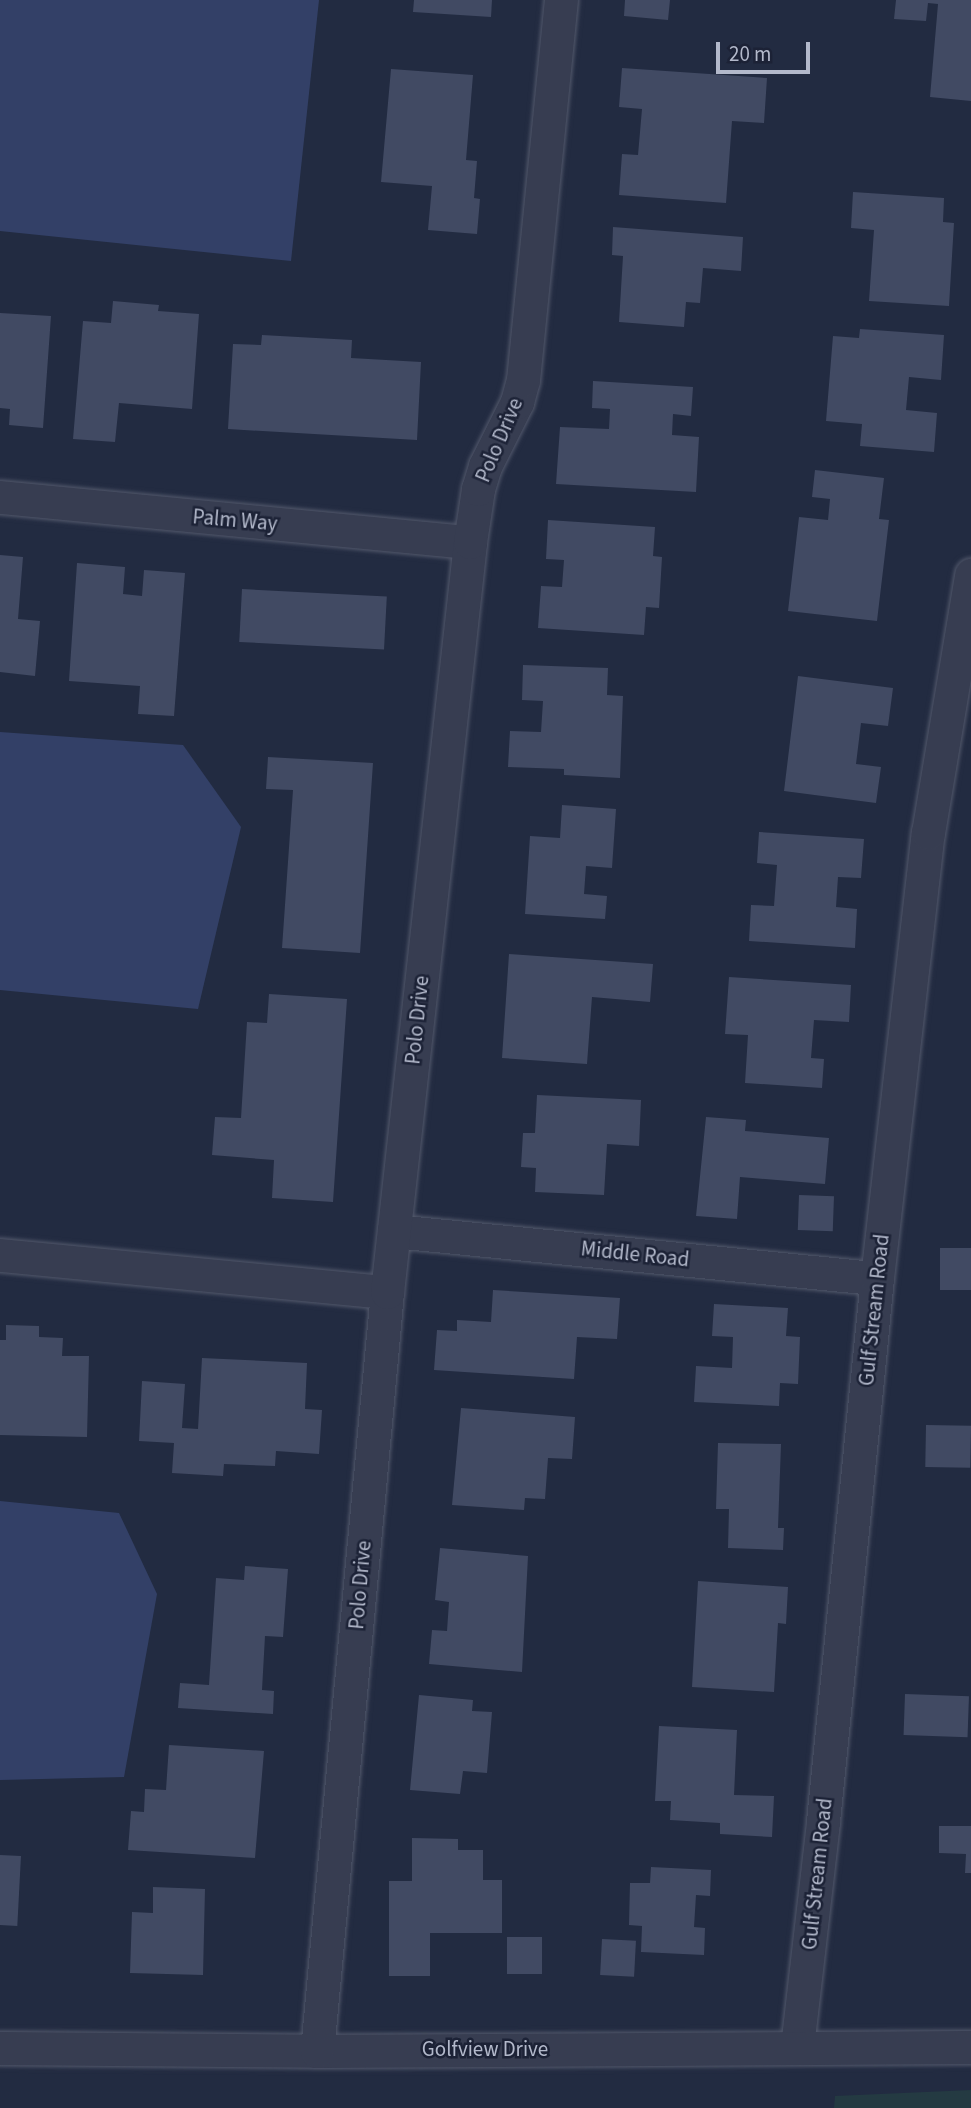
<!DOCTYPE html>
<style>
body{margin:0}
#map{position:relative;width:971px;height:2108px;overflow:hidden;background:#222b41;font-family:"Source Sans 3",sans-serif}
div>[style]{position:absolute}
.green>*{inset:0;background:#243a42}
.water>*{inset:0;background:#334067}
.building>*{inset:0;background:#414a63;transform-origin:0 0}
.roads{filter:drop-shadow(0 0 2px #52586b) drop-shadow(0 0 2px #52586b)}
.street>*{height:33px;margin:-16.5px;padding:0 16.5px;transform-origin:16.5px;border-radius:16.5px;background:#373d51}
span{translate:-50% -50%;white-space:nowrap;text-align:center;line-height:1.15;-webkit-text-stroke:5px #1c2236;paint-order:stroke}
.street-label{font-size:21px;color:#b3b9cb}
.scale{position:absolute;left:716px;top:42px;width:94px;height:32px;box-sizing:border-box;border:4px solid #b3b9cb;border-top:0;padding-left:9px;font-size:21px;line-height:24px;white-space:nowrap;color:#b3b9cb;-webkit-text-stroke:5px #1c2236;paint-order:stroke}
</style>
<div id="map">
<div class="green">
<i style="clip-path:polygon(971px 2090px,971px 2108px,834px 2108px,835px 2096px)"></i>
</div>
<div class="water">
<i style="clip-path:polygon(0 0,319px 0,291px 261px,0 231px)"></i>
<i style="clip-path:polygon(0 732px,183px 745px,241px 827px,198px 1009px,0 990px)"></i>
<i style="clip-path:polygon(0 1501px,119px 1513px,157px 1594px,124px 1777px,0 1780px)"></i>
</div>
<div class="building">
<i style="clip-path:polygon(414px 0,492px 0,491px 17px,413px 12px)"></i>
<i style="clip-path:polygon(625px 0,670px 0,668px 20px,624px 16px)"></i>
<i style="clip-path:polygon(896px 0,971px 0,971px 101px,930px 97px,938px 4px,928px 3px,926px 21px,894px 19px)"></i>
<i style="clip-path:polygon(622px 68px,767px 78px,764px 123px,732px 121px,726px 203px,619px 195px,622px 154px,638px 155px,642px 109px,619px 107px)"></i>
<i style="clip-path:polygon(391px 69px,473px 75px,466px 160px,477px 161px,474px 198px,480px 199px,477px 234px,428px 230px,432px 186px,381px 182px)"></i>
<i style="clip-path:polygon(853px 192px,944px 198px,943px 222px,954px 223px,949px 306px,869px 301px,874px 230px,851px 228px)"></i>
<i style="clip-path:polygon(613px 227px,743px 237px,741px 271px,703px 268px,700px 303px,686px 302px,684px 327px,619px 322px,623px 256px,612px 255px)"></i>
<i style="clip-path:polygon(113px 301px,159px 305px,158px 311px,199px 314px,192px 409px,119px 403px,115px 442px,73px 439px,83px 321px,111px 323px)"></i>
<i style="clip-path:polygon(0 313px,51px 316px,43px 428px,9px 425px,10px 409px,0 408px)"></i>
<i style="clip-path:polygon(860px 329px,944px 335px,941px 380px,909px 377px,906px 410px,937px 413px,934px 452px,860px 446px,862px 424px,826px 421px,833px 336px,859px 338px)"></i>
<i style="clip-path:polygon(262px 335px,352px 340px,351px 358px,421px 362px,417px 440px,228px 429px,233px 344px,261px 345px)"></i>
<i style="clip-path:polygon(593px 381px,693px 387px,691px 416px,673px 414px,672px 435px,699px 437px,696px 492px,556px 484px,560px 427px,609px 429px,610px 409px,592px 408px)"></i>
<i style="clip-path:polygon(815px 470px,884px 478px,879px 519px,889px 520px,877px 621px,788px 611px,799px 517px,828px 520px,830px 499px,812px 497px)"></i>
<i style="clip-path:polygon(548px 520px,655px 527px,653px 556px,662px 557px,659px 608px,646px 607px,644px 635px,538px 628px,541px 586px,562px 587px,564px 560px,546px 559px)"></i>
<i style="clip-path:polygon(0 555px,23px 557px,18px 619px,40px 621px,35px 676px,0 672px)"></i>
<i style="clip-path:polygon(77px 563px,125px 567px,123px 594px,142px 596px,144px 570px,185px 573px,174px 716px,138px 714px,140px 686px,69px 681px)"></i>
<i style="left:242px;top:589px;width:145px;height:53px;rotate:3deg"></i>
<i style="clip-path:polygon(523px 665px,608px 668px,607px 695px,623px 696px,620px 778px,564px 775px,564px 769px,508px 767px,510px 731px,541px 732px,543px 701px,522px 700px)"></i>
<i style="clip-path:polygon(798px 676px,893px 688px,888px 726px,861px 723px,856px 764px,881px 767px,876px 803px,784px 791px)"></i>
<i style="clip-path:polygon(268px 757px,373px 763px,360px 953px,282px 948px,293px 790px,266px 789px)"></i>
<i style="clip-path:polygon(562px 805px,616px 809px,612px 868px,586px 866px,584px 894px,607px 896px,605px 919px,525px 914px,530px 836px,560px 838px)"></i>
<i style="clip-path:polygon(759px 832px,864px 839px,861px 878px,838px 877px,836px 907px,857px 909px,855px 948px,749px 941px,751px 905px,774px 906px,777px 865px,757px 863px)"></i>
<i style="clip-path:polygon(509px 954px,653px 964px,650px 1002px,592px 997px,587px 1064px,502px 1058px)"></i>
<i style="clip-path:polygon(729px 977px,851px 985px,849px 1022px,814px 1020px,811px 1058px,824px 1059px,822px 1088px,745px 1083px,748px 1035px,725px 1034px)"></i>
<i style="clip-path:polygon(269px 994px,347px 999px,333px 1202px,272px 1198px,274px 1160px,212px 1155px,215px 1117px,241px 1118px,247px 1022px,267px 1023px)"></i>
<i style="clip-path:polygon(537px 1095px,641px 1100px,639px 1146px,607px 1144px,604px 1195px,535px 1192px,536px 1168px,521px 1167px,523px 1133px,535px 1133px)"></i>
<i style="clip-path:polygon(706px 1117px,746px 1120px,745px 1131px,829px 1138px,825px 1184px,740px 1177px,737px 1219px,696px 1216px)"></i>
<i style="left:799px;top:1195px;width:35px;height:35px;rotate:2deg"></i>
<i style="left:971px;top:1248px;width:42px;height:31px;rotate:90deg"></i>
<i style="clip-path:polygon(493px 1290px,620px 1298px,617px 1339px,577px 1337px,574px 1379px,434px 1370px,437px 1330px,457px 1331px,457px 1320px,491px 1322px)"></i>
<i style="clip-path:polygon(714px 1304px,788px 1308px,786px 1336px,800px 1337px,798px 1384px,780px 1383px,779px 1406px,694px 1402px,696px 1366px,732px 1368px,733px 1337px,712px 1336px)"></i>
<i style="clip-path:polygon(6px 1325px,39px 1326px,39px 1337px,63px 1338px,62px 1356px,89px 1356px,87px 1437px,0 1435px,0 1340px,6px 1340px)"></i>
<i style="clip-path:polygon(202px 1358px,307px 1363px,305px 1409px,322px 1410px,319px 1454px,276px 1451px,275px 1466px,224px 1464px,223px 1476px,172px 1473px,174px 1443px,139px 1441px,142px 1381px,185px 1384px,182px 1428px,198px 1429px)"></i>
<i style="clip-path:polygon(461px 1408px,575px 1417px,572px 1459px,548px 1458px,545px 1499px,525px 1498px,524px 1510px,452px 1505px)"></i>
<i style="left:926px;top:1425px;width:45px;height:42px;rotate:1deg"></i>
<i style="clip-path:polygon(718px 1443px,781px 1444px,778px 1528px,784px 1528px,783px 1550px,728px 1548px,729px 1509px,716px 1509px)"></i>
<i style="clip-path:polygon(440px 1548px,528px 1556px,522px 1672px,429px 1664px,432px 1630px,447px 1631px,449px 1602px,435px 1600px)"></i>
<i style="clip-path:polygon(245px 1566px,288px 1569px,283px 1637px,265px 1636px,262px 1690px,274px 1691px,273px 1714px,178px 1708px,180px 1683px,209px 1685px,216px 1578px,244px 1580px)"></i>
<i style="clip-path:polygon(698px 1581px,788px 1587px,786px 1624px,778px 1623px,774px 1692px,692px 1687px)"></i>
<i style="left:905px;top:1694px;width:64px;height:41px;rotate:2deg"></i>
<i style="clip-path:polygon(419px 1695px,473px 1700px,472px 1711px,492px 1712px,487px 1773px,463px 1771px,460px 1794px,410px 1790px)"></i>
<i style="clip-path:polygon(659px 1726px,737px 1730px,734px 1795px,774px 1796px,772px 1837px,720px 1834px,720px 1823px,670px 1820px,671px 1801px,655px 1801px)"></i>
<i style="clip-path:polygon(169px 1745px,264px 1751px,255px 1858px,128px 1850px,131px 1811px,144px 1812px,145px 1789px,166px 1790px)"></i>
<i style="clip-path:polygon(939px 1826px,971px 1826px,971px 1873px,965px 1873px,966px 1854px,939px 1853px)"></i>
<i style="clip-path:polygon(412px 1838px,458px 1839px,458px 1850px,483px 1850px,483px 1880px,502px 1880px,502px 1933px,430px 1933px,430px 1976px,389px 1976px,389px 1881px,412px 1881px)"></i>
<i style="left:0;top:1855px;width:21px;height:70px;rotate:3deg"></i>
<i style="clip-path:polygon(651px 1867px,711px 1870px,710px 1896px,696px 1895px,694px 1927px,705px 1928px,704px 1955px,641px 1952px,642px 1926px,629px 1925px,630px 1883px,650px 1883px)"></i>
<i style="clip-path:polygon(153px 1887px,205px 1889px,203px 1975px,130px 1973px,132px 1912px,153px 1913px)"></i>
<i style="left:507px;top:1937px;width:35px;height:37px"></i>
<i style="left:602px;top:1939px;width:34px;height:36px;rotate:3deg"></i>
</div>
<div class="roads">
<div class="street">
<i style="left:0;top:497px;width:472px;rotate:5.5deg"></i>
<i style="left:394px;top:1231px;width:485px;rotate:5.6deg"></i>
<i style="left:0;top:1255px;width:389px;rotate:5.5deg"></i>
<i style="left:797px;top:2047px;width:227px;rotate:-83.4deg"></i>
<i style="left:823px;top:1821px;width:546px;rotate:-84.32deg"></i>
<i style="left:877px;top:1278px;width:448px;rotate:-83.5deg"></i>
<i style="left:928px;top:833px;width:262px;rotate:-80.5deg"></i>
<i style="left:0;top:2048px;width:317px;rotate:0.5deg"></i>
<i style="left:317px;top:2051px;width:654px;rotate:-0.35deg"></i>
<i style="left:317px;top:2051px;width:762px;rotate:-84.73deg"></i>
<i style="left:387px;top:1292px;width:755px;rotate:-83.68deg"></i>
<i style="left:470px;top:542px;width:54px;rotate:-81.4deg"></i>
<i style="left:478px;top:489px;width:24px;rotate:-73deg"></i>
<i style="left:485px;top:466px;width:72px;rotate:-63.4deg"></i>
<i style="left:517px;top:402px;width:23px;rotate:-75deg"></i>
<i style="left:523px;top:380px;width:382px;rotate:-84.3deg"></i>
</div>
</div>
<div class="street-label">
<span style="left:499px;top:440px;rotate:-67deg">Polo Drive</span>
<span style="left:235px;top:520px;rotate:5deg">Palm Way</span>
<span style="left:417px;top:1020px;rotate:-84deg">Polo Drive</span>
<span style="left:635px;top:1254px;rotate:6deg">Middle Road</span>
<span style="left:874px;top:1310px;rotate:-84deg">Gulf Stream Road</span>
<span style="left:360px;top:1585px;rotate:-85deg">Polo Drive</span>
<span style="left:817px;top:1874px;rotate:-84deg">Gulf Stream Road</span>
<span style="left:485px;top:2049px">Golfview Drive</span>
</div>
<div class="scale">20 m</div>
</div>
